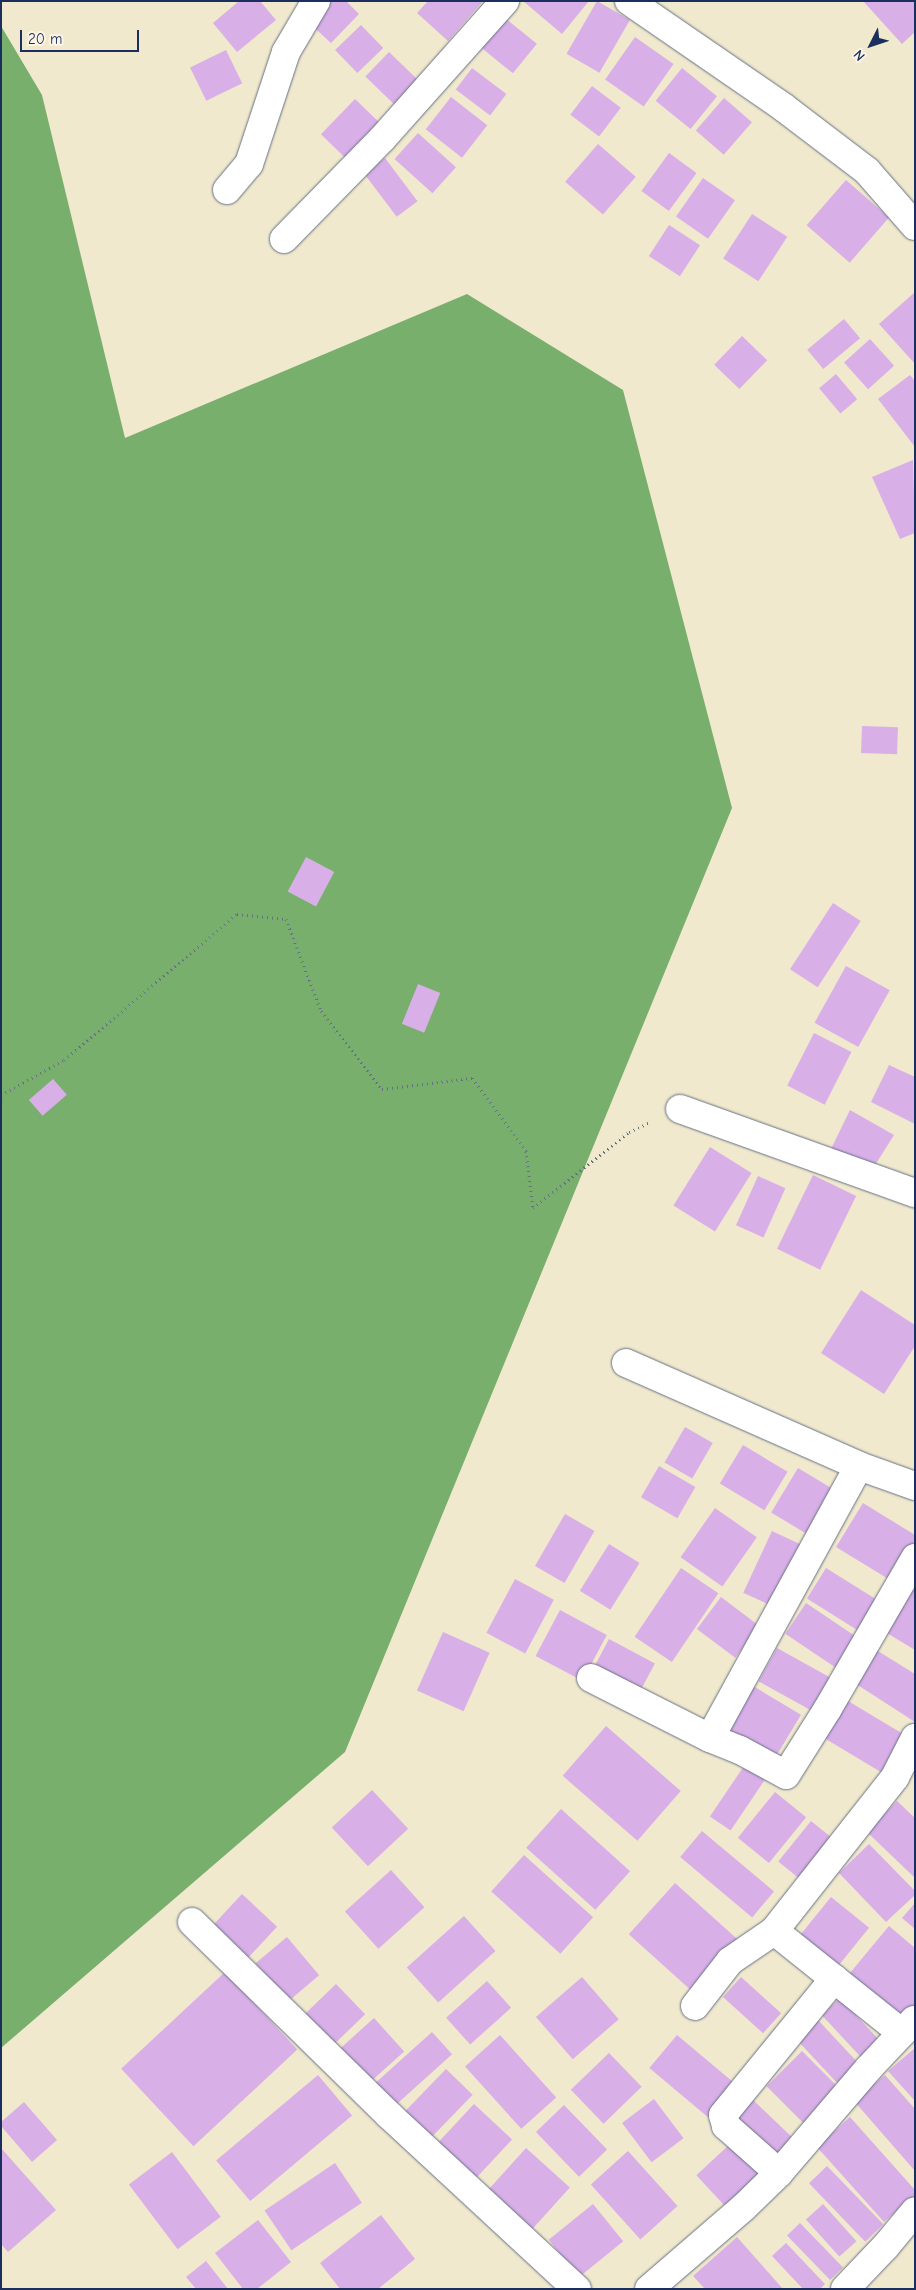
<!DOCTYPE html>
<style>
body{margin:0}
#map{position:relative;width:916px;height:2290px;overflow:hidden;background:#f0e9cd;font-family:"Comic Neue",sans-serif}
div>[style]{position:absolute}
.forest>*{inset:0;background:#78af6c}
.building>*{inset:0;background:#d9afe8;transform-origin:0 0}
.path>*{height:3px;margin-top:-1.5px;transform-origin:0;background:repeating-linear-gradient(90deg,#667085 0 1px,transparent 0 5px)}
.roads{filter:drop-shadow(0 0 1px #667085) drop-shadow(0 0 1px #667085)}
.minor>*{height:28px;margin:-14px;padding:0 14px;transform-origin:14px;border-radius:14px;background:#fff}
span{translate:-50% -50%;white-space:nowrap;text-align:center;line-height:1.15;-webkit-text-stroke:4px #fcf5e5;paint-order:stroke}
.frame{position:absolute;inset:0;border:2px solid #1b2f5e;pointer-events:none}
.north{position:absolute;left:846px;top:20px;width:50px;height:50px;-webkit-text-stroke:4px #fcf5e5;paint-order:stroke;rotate:229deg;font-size:14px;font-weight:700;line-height:20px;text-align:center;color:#1b2f5e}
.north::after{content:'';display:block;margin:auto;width:18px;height:22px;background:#1b2f5e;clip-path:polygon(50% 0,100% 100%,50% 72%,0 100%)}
.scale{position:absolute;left:20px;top:30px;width:119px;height:22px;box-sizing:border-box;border:2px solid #1b2f5e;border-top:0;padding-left:6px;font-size:15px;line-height:18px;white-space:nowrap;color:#1b2f5e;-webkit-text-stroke:4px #fcf5e5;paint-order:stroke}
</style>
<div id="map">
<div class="forest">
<i style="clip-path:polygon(1px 26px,42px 95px,125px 438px,467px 294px,623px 390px,732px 808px,345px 1752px,1px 2048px)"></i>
</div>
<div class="building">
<i style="clip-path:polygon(239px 1px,260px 1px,276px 20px,237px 52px,213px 23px)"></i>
<i style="clip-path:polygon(322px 1px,346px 1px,359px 14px,331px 43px,305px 19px)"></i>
<i style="clip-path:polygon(428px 1px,483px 1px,448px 41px,417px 13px)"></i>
<i style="clip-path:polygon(523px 1px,589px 1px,562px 34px)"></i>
<i style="left:597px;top:1px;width:38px;height:61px;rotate:30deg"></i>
<i style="clip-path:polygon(863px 1px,915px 1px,915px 32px,902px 44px)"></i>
<i style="left:505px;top:18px;width:41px;height:38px;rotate:39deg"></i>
<i style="left:361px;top:25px;width:32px;height:36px;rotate:46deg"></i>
<i style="left:635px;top:37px;width:47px;height:52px;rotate:35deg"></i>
<i style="left:226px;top:50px;width:37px;height:40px;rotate:64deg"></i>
<i style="left:389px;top:52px;width:40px;height:34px;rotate:44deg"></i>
<i style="left:472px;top:68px;width:43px;height:27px;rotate:37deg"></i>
<i style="left:682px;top:68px;width:45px;height:42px;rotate:39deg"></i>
<i style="left:592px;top:86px;width:36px;height:36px;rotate:37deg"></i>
<i style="left:451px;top:97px;width:46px;height:41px;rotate:38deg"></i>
<i style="left:724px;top:98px;width:37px;height:43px;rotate:41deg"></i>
<i style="left:355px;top:99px;width:33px;height:49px;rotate:44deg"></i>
<i style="left:418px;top:133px;width:51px;height:35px;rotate:42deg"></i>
<i style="left:598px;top:144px;width:50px;height:50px;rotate:41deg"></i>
<i style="left:669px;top:153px;width:34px;height:47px;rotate:36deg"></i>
<i style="left:385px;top:158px;width:54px;height:26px;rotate:53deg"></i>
<i style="left:703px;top:178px;width:39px;height:47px;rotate:35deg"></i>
<i style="left:846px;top:180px;width:57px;height:60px;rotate:41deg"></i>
<i style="left:752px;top:214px;width:42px;height:53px;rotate:33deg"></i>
<i style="left:669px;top:225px;width:37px;height:37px;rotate:33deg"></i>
<i style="clip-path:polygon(915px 292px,915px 364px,879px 324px)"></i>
<i style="left:844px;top:319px;width:25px;height:48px;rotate:50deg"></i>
<i style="left:742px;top:336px;width:35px;height:40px;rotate:44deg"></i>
<i style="left:870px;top:339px;width:36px;height:35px;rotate:48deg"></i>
<i style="left:836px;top:374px;width:33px;height:22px;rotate:50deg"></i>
<i style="clip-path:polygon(910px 375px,915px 381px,915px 447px,878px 399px)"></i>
<i style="clip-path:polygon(913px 460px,915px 533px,900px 539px,872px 477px)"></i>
<i style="left:862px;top:726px;width:36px;height:27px;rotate:2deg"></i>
<i style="left:306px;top:857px;width:32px;height:39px;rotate:28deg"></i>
<i style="left:833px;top:903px;width:33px;height:79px;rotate:33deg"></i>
<i style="left:846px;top:966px;width:50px;height:65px;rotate:29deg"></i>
<i style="left:418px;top:984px;width:24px;height:43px;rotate:22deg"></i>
<i style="left:814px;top:1033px;width:42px;height:59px;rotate:27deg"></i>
<i style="clip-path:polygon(889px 1065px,915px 1077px,915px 1124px,871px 1102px)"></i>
<i style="left:53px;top:1079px;width:21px;height:32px;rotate:49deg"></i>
<i style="clip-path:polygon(850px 1110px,894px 1135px,872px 1170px,830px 1151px)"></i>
<i style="left:710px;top:1147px;width:49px;height:69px;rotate:32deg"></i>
<i style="left:813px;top:1175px;width:48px;height:82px;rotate:26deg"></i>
<i style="left:758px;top:1176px;width:30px;height:54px;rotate:24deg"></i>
<i style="clip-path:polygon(861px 1290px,915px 1325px,915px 1346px,884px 1394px,821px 1353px)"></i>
<i style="left:685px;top:1427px;width:32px;height:41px;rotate:30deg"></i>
<i style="left:743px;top:1445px;width:52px;height:45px;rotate:31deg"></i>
<i style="left:659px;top:1466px;width:42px;height:36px;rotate:30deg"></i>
<i style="left:798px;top:1468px;width:47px;height:52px;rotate:31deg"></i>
<i style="clip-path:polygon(863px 1503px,915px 1535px,915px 1540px,890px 1580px,836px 1547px)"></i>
<i style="left:715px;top:1508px;width:51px;height:60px;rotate:35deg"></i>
<i style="left:565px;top:1514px;width:34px;height:60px;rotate:30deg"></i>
<i style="left:772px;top:1531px;width:33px;height:68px;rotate:25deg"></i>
<i style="left:609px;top:1544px;width:36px;height:55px;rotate:32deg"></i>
<i style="left:681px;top:1568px;width:45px;height:83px;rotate:34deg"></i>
<i style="left:826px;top:1568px;width:65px;height:36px;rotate:32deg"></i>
<i style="left:515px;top:1579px;width:44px;height:61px;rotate:28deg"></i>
<i style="clip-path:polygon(913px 1590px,915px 1592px,915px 1650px,887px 1633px)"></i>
<i style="left:721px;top:1597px;width:48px;height:40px;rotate:37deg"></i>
<i style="left:806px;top:1603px;width:61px;height:37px;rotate:34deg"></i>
<i style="left:560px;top:1610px;width:53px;height:52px;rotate:28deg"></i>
<i style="left:443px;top:1632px;width:51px;height:64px;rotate:24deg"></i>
<i style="left:609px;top:1639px;width:52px;height:35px;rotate:28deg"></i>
<i style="left:777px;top:1648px;width:66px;height:38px;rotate:29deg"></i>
<i style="clip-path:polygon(873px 1648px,915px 1674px,915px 1722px,853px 1682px)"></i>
<i style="left:753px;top:1686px;width:56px;height:51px;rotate:31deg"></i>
<i style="left:843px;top:1698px;width:74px;height:44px;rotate:31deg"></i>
<i style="left:606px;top:1726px;width:99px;height:66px;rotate:41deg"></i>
<i style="left:744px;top:1766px;width:25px;height:61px;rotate:34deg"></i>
<i style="left:372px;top:1790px;width:53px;height:55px;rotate:47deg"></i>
<i style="left:775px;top:1792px;width:40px;height:59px;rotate:39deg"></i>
<i style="clip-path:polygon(897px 1801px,915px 1818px,915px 1878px,867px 1832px)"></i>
<i style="left:561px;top:1809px;width:93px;height:52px;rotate:42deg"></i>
<i style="left:811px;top:1821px;width:33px;height:52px;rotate:39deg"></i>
<i style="left:702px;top:1831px;width:94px;height:34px;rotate:40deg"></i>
<i style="clip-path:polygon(869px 1844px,915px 1891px,915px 1895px,886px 1922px,839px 1873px)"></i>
<i style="left:524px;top:1855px;width:93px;height:49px;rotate:42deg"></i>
<i style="left:391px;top:1870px;width:50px;height:62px;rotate:48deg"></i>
<i style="left:675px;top:1883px;width:84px;height:69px;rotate:42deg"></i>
<i style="left:242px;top:1894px;width:48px;height:44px;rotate:43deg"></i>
<i style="left:831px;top:1897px;width:49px;height:54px;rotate:39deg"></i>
<i style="clip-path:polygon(915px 1903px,915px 1929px,902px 1918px)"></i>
<i style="left:464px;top:1916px;width:47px;height:77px;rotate:48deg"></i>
<i style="clip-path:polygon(889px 1926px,915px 1948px,915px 2012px,902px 2027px,845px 1979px)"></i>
<i style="left:287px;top:1937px;width:50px;height:41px;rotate:50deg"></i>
<i style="left:225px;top:1972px;width:106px;height:142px;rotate:47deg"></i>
<i style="left:582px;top:1977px;width:56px;height:61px;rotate:49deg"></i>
<i style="left:741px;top:1977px;width:54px;height:27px;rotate:42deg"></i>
<i style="left:487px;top:1981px;width:36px;height:55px;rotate:48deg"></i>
<i style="left:336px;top:1984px;width:42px;height:45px;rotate:46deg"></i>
<i style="left:840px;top:1998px;width:60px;height:25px;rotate:47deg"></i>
<i style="left:374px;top:2018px;width:45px;height:47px;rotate:48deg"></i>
<i style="left:818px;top:2020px;width:66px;height:29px;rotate:47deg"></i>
<i style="left:432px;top:2032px;width:30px;height:80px;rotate:48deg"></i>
<i style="left:500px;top:2035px;width:84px;height:47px;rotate:48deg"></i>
<i style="left:677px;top:2035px;width:77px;height:43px;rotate:40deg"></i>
<i style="clip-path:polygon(915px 2048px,915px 2101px,888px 2071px)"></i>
<i style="left:802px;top:2051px;width:55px;height:50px;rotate:45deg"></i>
<i style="left:609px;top:2053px;width:47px;height:53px;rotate:46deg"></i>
<i style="left:446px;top:2069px;width:37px;height:64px;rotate:44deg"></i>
<i style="left:318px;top:2075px;width:53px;height:133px;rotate:50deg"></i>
<i style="clip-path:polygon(885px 2075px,915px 2109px,915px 2171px,854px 2101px)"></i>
<i style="clip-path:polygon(750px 2097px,798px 2143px,783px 2157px,730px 2120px)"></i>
<i style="left:654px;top:2099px;width:49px;height:40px;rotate:53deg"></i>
<i style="clip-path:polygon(24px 2102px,57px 2140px,32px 2162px,1px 2126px,1px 2122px)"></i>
<i style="left:474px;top:2104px;width:52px;height:57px;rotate:43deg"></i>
<i style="left:564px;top:2105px;width:62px;height:39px;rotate:46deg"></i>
<i style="clip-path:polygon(850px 2117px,915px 2190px,915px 2195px,884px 2222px,817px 2147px)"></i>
<i style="left:730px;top:2144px;width:52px;height:46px;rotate:47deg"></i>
<i style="clip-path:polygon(1px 2148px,56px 2210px,8px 2252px,1px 2244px)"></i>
<i style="left:526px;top:2148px;width:59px;height:60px;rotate:42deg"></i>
<i style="left:628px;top:2151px;width:74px;height:50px;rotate:48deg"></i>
<i style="left:172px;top:2152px;width:81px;height:54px;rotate:53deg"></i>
<i style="left:335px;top:2163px;width:48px;height:85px;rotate:56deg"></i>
<i style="left:827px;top:2166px;width:81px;height:25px;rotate:46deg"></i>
<i style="left:593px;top:2204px;width:48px;height:57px;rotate:51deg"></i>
<i style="left:823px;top:2204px;width:50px;height:23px;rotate:48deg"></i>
<i style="clip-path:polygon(381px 2215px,415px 2259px,378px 2289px,340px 2289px,320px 2263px)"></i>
<i style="clip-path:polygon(258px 2220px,291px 2262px,257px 2289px,243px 2289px,215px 2253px)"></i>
<i style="left:800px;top:2223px;width:62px;height:18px;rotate:46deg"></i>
<i style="clip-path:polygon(737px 2237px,783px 2289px,705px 2289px,693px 2276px)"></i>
<i style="clip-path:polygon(786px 2243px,825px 2284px,820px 2289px,803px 2289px,772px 2256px)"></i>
<i style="clip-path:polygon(206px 2261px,228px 2289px,196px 2289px,186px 2277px)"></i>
</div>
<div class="path">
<i style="left:1px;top:1095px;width:72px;rotate:-29.1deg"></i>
<i style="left:64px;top:1060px;width:226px;rotate:-40.2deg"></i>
<i style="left:237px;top:914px;width:49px;rotate:5.8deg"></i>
<i style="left:286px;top:919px;width:98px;rotate:69.2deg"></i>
<i style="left:321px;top:1011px;width:99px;rotate:52deg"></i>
<i style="left:382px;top:1089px;width:91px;rotate:-7deg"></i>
<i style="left:472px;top:1078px;width:91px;rotate:53.5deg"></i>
<i style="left:526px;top:1151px;width:57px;rotate:83deg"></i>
<i style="left:533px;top:1208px;width:122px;rotate:-38.4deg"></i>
<i style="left:629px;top:1132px;width:23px;rotate:-25deg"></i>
</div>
<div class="roads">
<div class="minor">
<i style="left:629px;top:1px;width:187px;rotate:34.5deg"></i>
<i style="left:783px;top:107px;width:106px;rotate:37.3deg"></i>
<i style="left:867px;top:171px;width:73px;rotate:48.9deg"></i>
<i style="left:227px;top:190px;width:34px;rotate:-50deg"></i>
<i style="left:249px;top:164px;width:118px;rotate:-71.7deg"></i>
<i style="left:286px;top:52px;width:59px;rotate:-59.5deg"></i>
<i style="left:284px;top:239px;width:140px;rotate:-45.6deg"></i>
<i style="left:382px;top:139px;width:185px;rotate:-48.3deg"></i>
<i style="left:680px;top:1109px;width:250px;rotate:19.7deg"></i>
<i style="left:626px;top:1363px;width:255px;rotate:23.8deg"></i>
<i style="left:859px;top:1466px;width:59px;rotate:19.7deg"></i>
<i style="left:591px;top:1678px;width:133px;rotate:26.8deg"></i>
<i style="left:710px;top:1738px;width:32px;rotate:22deg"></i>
<i style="left:740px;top:1750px;width:52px;rotate:28.5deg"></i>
<i style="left:786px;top:1775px;width:77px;rotate:-57.8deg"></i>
<i style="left:827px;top:1710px;width:176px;rotate:-59.9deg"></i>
<i style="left:710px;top:1738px;width:310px;rotate:-61.3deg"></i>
<i style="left:192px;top:1922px;width:276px;rotate:44.4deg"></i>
<i style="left:389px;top:2115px;width:256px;rotate:42.8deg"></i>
<i style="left:695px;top:2006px;width:57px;rotate:-52.1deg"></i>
<i style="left:730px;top:1961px;width:53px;rotate:-34.3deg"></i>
<i style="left:902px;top:2033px;width:164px;rotate:-141.4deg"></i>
<i style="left:774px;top:1931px;width:196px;rotate:-51.8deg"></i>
<i style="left:895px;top:1777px;width:44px;rotate:-62.9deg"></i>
<i style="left:779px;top:2173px;width:71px;rotate:-138.4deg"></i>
<i style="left:726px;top:2126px;width:11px;rotate:-105deg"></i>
<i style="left:723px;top:2115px;width:176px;rotate:-50.8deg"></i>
<i style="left:649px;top:2289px;width:125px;rotate:-40.8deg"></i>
<i style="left:744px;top:2207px;width:49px;rotate:-44.2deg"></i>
<i style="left:779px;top:2173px;width:138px;rotate:-49.4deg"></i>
<i style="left:869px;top:2068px;width:66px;rotate:-46.8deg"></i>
<i style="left:845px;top:2289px;width:59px;rotate:-46.4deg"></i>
<i style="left:886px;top:2246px;width:45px;rotate:-50.4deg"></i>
</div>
</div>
<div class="frame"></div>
<div class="north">N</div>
<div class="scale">20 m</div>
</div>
